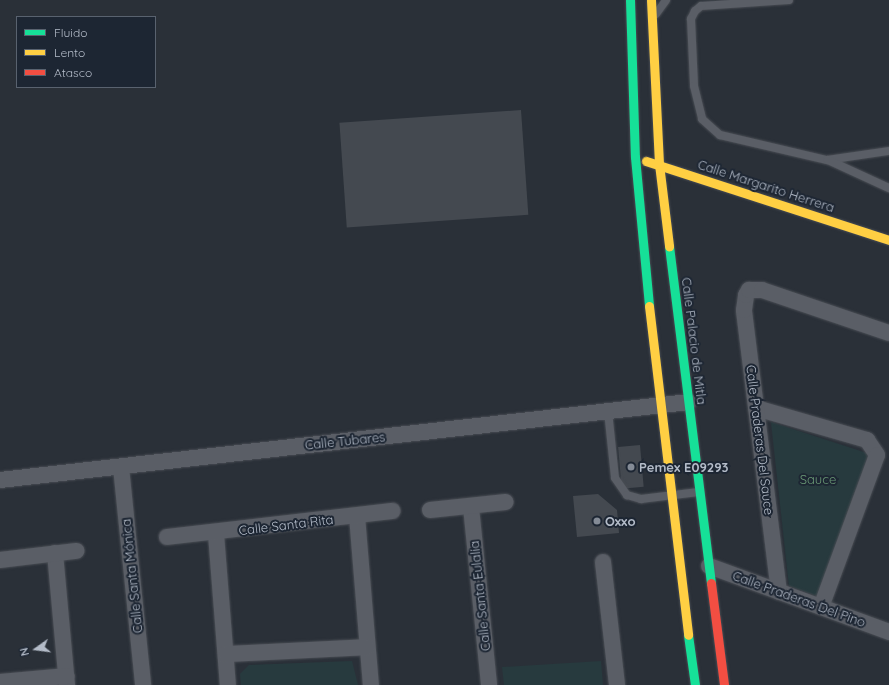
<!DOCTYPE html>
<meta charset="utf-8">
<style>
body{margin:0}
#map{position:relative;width:889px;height:685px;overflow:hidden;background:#2a3038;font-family:Quicksand,sans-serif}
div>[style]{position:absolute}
.green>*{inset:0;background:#273a3e}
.building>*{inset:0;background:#444950;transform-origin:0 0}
.roads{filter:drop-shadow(0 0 1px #484c53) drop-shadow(0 0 1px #484c53)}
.lane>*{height:8px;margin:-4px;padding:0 4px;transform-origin:4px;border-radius:4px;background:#5a5e66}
.street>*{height:16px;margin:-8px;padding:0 8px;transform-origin:8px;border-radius:8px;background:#5a5e66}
.fast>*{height:9px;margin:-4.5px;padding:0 4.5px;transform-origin:4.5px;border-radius:4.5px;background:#16e098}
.slow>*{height:9px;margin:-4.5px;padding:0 4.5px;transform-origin:4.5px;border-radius:4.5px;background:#ffcf43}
.jam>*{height:9px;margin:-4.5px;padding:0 4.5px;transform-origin:4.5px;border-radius:4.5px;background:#f24e42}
.dots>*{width:11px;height:11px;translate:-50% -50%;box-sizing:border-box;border:2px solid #1d2633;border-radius:50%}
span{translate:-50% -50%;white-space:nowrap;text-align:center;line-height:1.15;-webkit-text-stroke:4px #1d2633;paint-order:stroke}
.street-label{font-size:13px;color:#b4bcc9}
.poi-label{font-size:13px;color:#b4bcc9;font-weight:700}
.left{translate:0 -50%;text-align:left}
.park-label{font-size:13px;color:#6b9a76}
.legend{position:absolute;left:16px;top:16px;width:140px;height:72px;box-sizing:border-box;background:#1d2633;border:1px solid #59626f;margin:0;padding:5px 7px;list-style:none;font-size:12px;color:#b4bcc9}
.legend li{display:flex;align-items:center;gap:8px;height:20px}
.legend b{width:20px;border:1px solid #59626f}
.north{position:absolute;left:16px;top:629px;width:40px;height:40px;-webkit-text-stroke:3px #1d2633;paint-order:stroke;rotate:256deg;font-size:11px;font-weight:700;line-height:16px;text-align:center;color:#b4bcc9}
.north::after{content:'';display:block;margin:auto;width:14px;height:18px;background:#b4bcc9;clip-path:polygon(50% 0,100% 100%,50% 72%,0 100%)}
</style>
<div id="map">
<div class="green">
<i style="clip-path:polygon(771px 422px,870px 454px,819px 597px,789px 586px)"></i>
<i style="clip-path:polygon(352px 661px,358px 685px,241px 685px,240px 674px,249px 665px)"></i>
<i style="clip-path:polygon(601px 661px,603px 685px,504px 685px,502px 667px)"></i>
</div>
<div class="building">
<i style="left:521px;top:110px;width:105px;height:182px;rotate:86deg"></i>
<i style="left:640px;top:445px;width:42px;height:22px;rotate:85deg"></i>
<i style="clip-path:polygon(598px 494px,617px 510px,619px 533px,577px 537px,573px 496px)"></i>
</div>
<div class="roads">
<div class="lane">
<i style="left:789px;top:0;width:88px;rotate:176.1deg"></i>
<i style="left:701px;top:6px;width:8px;rotate:140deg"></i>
<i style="left:695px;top:11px;width:9px;rotate:117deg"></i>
<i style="left:691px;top:19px;width:67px;rotate:87.4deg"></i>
<i style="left:694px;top:86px;width:34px;rotate:76deg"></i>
<i style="left:702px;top:119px;width:24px;rotate:42deg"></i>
<i style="left:720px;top:135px;width:110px;rotate:13.2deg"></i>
<i style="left:827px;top:160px;width:63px;rotate:-8.3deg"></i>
<i style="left:656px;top:14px;width:17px;rotate:-54deg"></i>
<i style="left:828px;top:160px;width:67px;rotate:24.7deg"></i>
<i style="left:608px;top:411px;width:67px;rotate:84deg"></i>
<i style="left:615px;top:478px;width:21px;rotate:55deg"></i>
<i style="left:627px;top:495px;width:15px;rotate:16deg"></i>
<i style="left:641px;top:499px;width:58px;rotate:-6.9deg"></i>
</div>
<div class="street">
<i style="left:756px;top:408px;width:116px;rotate:16.1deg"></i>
<i style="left:867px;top:440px;width:18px;rotate:56deg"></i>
<i style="left:877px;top:455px;width:162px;rotate:110.2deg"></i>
<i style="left:121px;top:467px;width:219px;rotate:84.2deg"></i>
<i style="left:0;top:480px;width:693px;rotate:-6.46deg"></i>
<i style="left:471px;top:507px;width:179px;rotate:84.2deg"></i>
<i style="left:430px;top:510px;width:76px;rotate:-6deg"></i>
<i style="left:357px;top:516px;width:170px;rotate:85.3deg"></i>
<i style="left:216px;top:534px;width:151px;rotate:85.5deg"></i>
<i style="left:167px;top:537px;width:227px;rotate:-6.6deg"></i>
<i style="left:55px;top:553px;width:133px;rotate:84.8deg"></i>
<i style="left:0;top:560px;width:77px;rotate:-6.8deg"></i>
<i style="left:603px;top:562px;width:124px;rotate:83.5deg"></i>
<i style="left:709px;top:566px;width:192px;rotate:20.1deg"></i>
<i style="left:779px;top:592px;width:284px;rotate:-97.1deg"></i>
<i style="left:744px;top:310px;width:15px;rotate:-82deg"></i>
<i style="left:746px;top:295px;width:6px;rotate:-59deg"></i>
<i style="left:749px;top:290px;width:13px"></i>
<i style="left:762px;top:290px;width:134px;rotate:18.7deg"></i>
<i style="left:226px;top:654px;width:141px;rotate:-2.8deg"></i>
<i style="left:0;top:682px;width:67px;rotate:-5.1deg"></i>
</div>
<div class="fast">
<i style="left:630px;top:0;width:157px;rotate:88.2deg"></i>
<i style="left:635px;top:157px;width:150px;rotate:84.6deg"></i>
<i style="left:669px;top:246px;width:340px;rotate:82.9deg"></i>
<i style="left:688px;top:635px;width:50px;rotate:82deg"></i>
</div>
<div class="slow">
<i style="left:651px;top:0;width:164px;rotate:87.2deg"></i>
<i style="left:659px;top:164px;width:83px;rotate:83deg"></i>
<i style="left:646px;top:161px;width:256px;rotate:18deg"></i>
<i style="left:649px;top:306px;width:331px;rotate:83.2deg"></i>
</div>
<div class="jam">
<i style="left:711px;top:583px;width:103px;rotate:82.7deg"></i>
</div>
</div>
<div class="dots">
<i style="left:631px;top:467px;background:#848b96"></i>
<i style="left:597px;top:521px;background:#848b96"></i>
</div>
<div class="street-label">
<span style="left:766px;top:186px;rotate:18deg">Calle Margarito Herrera</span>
<span style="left:694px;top:341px;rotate:83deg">Calle Palacio de Mitla</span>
<span style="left:760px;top:440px;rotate:83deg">Calle Praderas Del Sauce</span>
<span style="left:345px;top:441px;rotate:-6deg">Calle Tubares</span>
<span style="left:286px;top:525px;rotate:-7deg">Calle Santa Rita</span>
<span style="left:132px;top:576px;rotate:-96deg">Calle Santa Mónica</span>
<span style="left:480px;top:596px;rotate:-96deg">Calle Santa Eulalia</span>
<span style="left:799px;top:599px;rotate:20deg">Calle Praderas Del Pino</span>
</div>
<div class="poi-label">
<span class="left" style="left:639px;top:467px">Pemex E09293</span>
<span class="left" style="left:605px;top:521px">Oxxo</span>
</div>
<div class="park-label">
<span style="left:818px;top:479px">Sauce</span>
</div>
<ul class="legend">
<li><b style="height:5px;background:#16e098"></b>Fluido</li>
<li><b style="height:5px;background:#ffcf43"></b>Lento</li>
<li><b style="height:5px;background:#f24e42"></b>Atasco</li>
</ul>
<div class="north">N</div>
</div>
